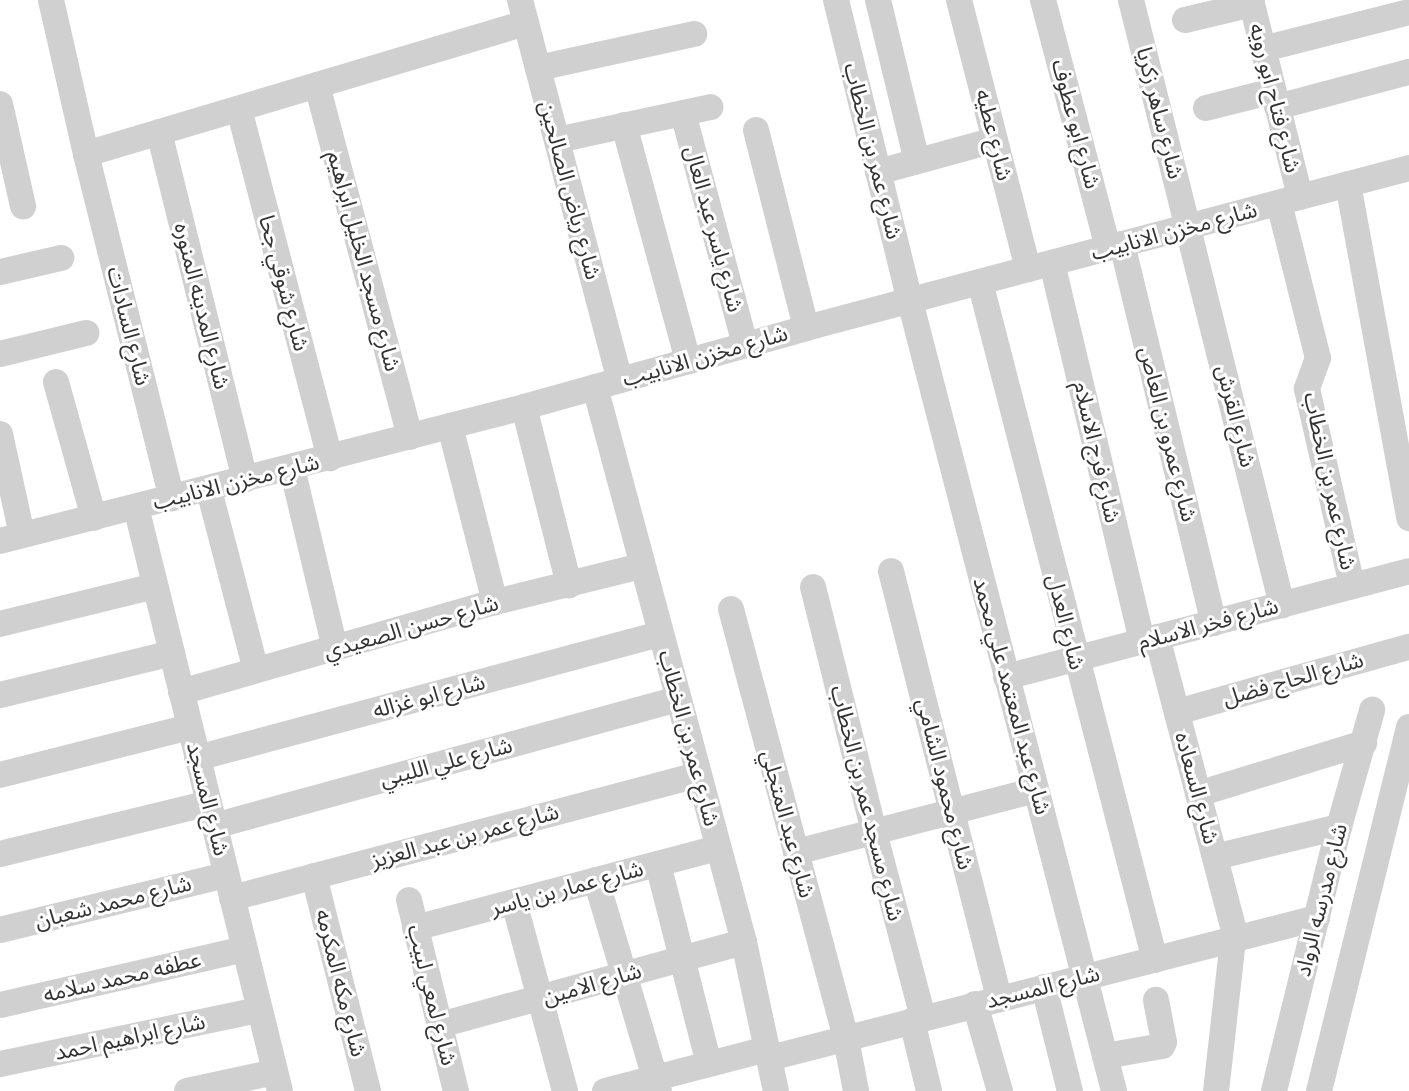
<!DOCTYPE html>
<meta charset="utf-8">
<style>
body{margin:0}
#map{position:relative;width:1409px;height:1091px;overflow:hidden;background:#fff;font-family:Cabin,"Noto Sans Arabic",sans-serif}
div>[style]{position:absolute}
.minor>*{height:26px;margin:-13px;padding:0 13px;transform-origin:13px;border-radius:13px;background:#d0d0d0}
span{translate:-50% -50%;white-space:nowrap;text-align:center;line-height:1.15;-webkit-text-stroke:6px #fff;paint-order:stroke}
.street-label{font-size:22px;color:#333}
</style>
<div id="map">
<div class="minor">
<i style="left:51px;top:0;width:158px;rotate:77.2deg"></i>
<i style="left:86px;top:154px;width:355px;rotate:76deg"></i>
<i style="left:520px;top:0;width:393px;rotate:75.3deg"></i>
<i style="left:836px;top:0;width:310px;rotate:76.2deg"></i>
<i style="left:910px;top:301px;width:816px;rotate:75.52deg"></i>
<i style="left:878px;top:0;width:166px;rotate:76.4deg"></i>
<i style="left:959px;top:0;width:278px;rotate:75.6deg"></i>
<i style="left:1043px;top:0;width:256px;rotate:75.3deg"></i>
<i style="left:1131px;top:0;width:624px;rotate:75.99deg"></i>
<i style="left:1251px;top:0;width:203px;rotate:76deg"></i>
<i style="left:1185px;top:20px;width:69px;rotate:-13.4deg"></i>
<i style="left:1263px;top:49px;width:151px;rotate:-14.2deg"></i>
<i style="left:538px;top:68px;width:160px;rotate:-12.3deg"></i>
<i style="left:317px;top:85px;width:364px;rotate:75.2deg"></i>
<i style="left:0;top:104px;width:105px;rotate:77.3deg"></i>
<i style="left:1277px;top:107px;width:137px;rotate:-14.9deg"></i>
<i style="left:1206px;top:108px;width:69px;rotate:-14.2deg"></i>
<i style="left:239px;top:109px;width:361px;rotate:75.4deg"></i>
<i style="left:683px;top:113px;width:240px;rotate:75deg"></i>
<i style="left:624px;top:125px;width:245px;rotate:74.8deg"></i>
<i style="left:756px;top:130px;width:204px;rotate:75.8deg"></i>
<i style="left:159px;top:132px;width:358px;rotate:76.1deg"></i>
<i style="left:557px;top:140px;width:157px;rotate:-12.1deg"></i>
<i style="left:86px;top:154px;width:459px;rotate:-16.6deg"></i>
<i style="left:878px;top:172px;width:121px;rotate:-15.3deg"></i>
<i style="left:1348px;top:184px;width:340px;rotate:79.6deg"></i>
<i style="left:1279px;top:203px;width:160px;rotate:75.9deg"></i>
<i style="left:1318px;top:358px;width:33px;rotate:110deg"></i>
<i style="left:1307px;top:389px;width:202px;rotate:77.1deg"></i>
<i style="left:1122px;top:244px;width:390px;rotate:76.4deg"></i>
<i style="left:1052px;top:263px;width:390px;rotate:76.6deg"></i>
<i style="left:0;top:272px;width:63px;rotate:-12.9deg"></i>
<i style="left:980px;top:282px;width:700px;rotate:75.53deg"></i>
<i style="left:0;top:354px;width:89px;rotate:-13.7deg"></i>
<i style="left:56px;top:382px;width:141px;rotate:74.4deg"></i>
<i style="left:595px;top:387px;width:575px;rotate:74.97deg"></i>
<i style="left:744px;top:942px;width:152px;rotate:77.9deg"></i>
<i style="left:524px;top:407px;width:184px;rotate:75.8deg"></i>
<i style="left:450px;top:426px;width:182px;rotate:75.7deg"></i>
<i style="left:0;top:434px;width:103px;rotate:77.7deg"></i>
<i style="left:292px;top:468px;width:185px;rotate:76.6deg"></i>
<i style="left:209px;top:490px;width:186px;rotate:75.4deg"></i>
<i style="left:136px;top:507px;width:601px;rotate:76.15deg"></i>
<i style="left:0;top:541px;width:541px;rotate:-14.34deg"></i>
<i style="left:524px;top:407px;width:293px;rotate:-15.6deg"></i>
<i style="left:806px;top:328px;width:624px;rotate:-14.86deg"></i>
<i style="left:891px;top:571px;width:440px;rotate:75.8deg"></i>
<i style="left:813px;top:587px;width:252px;rotate:76deg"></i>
<i style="left:874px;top:832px;width:192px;rotate:75.2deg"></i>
<i style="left:731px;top:609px;width:445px;rotate:75deg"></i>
<i style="left:846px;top:1039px;width:53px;rotate:79.1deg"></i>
<i style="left:0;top:624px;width:160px;rotate:-13.8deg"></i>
<i style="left:1157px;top:637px;width:304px;rotate:75.3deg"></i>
<i style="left:1234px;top:931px;width:161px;rotate:96.4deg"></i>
<i style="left:1006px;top:677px;width:417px;rotate:-14.7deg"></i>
<i style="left:181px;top:692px;width:327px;rotate:-16deg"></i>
<i style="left:495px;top:602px;width:151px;rotate:-13.8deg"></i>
<i style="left:0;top:695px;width:177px;rotate:-13.7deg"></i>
<i style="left:1177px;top:712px;width:241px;rotate:-15.7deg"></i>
<i style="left:197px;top:758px;width:479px;rotate:-15deg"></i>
<i style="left:0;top:775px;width:196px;rotate:-14.2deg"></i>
<i style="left:1198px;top:794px;width:174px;rotate:-17.1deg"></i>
<i style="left:214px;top:826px;width:481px;rotate:-15.3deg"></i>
<i style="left:796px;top:852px;width:248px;rotate:-14.5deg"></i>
<i style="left:0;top:854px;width:215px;rotate:-13.7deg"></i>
<i style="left:1215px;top:857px;width:128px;rotate:-13.6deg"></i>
<i style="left:658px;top:864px;width:206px;rotate:75.7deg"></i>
<i style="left:314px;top:876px;width:222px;rotate:75.9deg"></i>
<i style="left:596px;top:880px;width:220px;rotate:73.4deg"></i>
<i style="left:232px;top:898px;width:482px;rotate:-14.8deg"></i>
<i style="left:409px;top:900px;width:197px;rotate:76.2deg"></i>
<i style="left:514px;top:902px;width:196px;rotate:74.9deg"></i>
<i style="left:415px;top:928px;width:313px;rotate:-14.8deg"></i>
<i style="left:0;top:930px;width:233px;rotate:-13.7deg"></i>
<i style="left:1044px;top:987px;width:107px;rotate:76deg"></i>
<i style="left:975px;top:1004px;width:91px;rotate:74deg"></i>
<i style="left:0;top:1005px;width:251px;rotate:-12.9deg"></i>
<i style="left:912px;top:1021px;width:72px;rotate:76.3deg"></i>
<i style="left:440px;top:1025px;width:315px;rotate:-15.3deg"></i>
<i style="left:1105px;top:1056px;width:58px;rotate:-10deg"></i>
<i style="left:1162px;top:1046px;width:4px;rotate:-63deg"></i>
<i style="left:1164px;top:1042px;width:43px;rotate:-100.8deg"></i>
<i style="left:770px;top:1058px;width:565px;rotate:-14.36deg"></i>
<i style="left:0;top:1064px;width:265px;rotate:-11.8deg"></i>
<i style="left:187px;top:1091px;width:90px;rotate:-12.2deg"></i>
<i style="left:605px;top:1091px;width:167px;rotate:-14.5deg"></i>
<i style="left:1274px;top:1091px;width:272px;rotate:-76.2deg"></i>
<i style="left:1339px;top:827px;width:122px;rotate:-74.2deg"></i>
<i style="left:1319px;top:1091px;width:375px;rotate:-76.1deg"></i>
</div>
<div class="street-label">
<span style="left:1275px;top:98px;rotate:76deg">شارع فتاح ابو رويه</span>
<span style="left:1160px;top:113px;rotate:76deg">شارع ساهر زكريا</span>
<span style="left:1076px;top:124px;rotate:75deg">شارع ابو عطوف</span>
<span style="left:994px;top:135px;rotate:76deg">شارع عطيه</span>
<span style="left:873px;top:151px;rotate:76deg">شارع عمر بن الخطاب</span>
<span style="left:570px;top:190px;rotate:75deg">شارع رياض الصالحين</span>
<span style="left:714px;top:229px;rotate:75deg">شارع ياسر عبد العال</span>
<span style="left:1174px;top:231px;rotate:-15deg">شارع مخزن الانابيب</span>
<span style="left:364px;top:261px;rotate:75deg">شارع مسجد الخليل ابراهيم</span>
<span style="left:284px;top:283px;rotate:75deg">شارع شوقي جحا</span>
<span style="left:202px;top:306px;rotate:76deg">شارع المدينه المنوره</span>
<span style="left:129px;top:326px;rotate:76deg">شارع السادات</span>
<span style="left:705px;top:356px;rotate:-16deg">شارع مخزن الانابيب</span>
<span style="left:1236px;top:416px;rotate:76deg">شارع القرش</span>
<span style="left:1168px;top:434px;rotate:76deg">شارع عمرو بن العاص</span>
<span style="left:1097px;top:452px;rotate:77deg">شارع فرج الاسلام</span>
<span style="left:1330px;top:481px;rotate:78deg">شارع عمر بن الخطاب</span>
<span style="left:236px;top:482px;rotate:-14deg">شارع مخزن الانابيب</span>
<span style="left:1066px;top:622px;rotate:76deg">شارع العدل</span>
<span style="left:1208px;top:624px;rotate:-15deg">شارع فخر الاسلام</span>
<span style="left:411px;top:627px;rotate:-16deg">شارع حسن الصعيدي</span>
<span style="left:1293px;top:679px;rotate:-16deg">شارع الحاج فضل</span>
<span style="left:429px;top:696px;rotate:-15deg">شارع ابو غزاله</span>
<span style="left:1012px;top:696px;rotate:75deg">شارع عبد المعتمد علي محمد</span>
<span style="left:689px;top:738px;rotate:75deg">شارع عمر بن الخطاب</span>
<span style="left:446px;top:762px;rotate:-15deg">شارع علي الليبي</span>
<span style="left:945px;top:784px;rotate:76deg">شارع محمود الشامي</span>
<span style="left:1197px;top:788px;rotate:75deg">شارع السعاده</span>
<span style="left:208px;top:799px;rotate:76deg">شارع المسجد</span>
<span style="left:867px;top:803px;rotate:76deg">شارع مسجد عمر بن الخطاب</span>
<span style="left:788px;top:824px;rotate:75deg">شارع عبد المتجلي</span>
<span style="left:465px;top:836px;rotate:-15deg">شارع عمر بن عبد العزيز</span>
<span style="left:567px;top:888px;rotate:-15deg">شارع عمار بن ياسر</span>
<span style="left:1321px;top:900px;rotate:-76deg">شارع مدرسه الرواد</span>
<span style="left:113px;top:902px;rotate:-14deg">شارع محمد شعبان</span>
<span style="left:122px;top:977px;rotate:-13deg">عطفه محمد سلامه</span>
<span style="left:341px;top:983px;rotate:76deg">شارع مكه المكرمه</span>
<span style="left:592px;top:984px;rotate:-16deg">شارع الامين</span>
<span style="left:1043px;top:987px;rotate:-14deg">شارع المسجد</span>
<span style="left:432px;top:995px;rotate:76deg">شارع لمعي لبيب</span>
<span style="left:130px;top:1037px;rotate:-12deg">شارع ابراهيم احمد</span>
</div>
</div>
